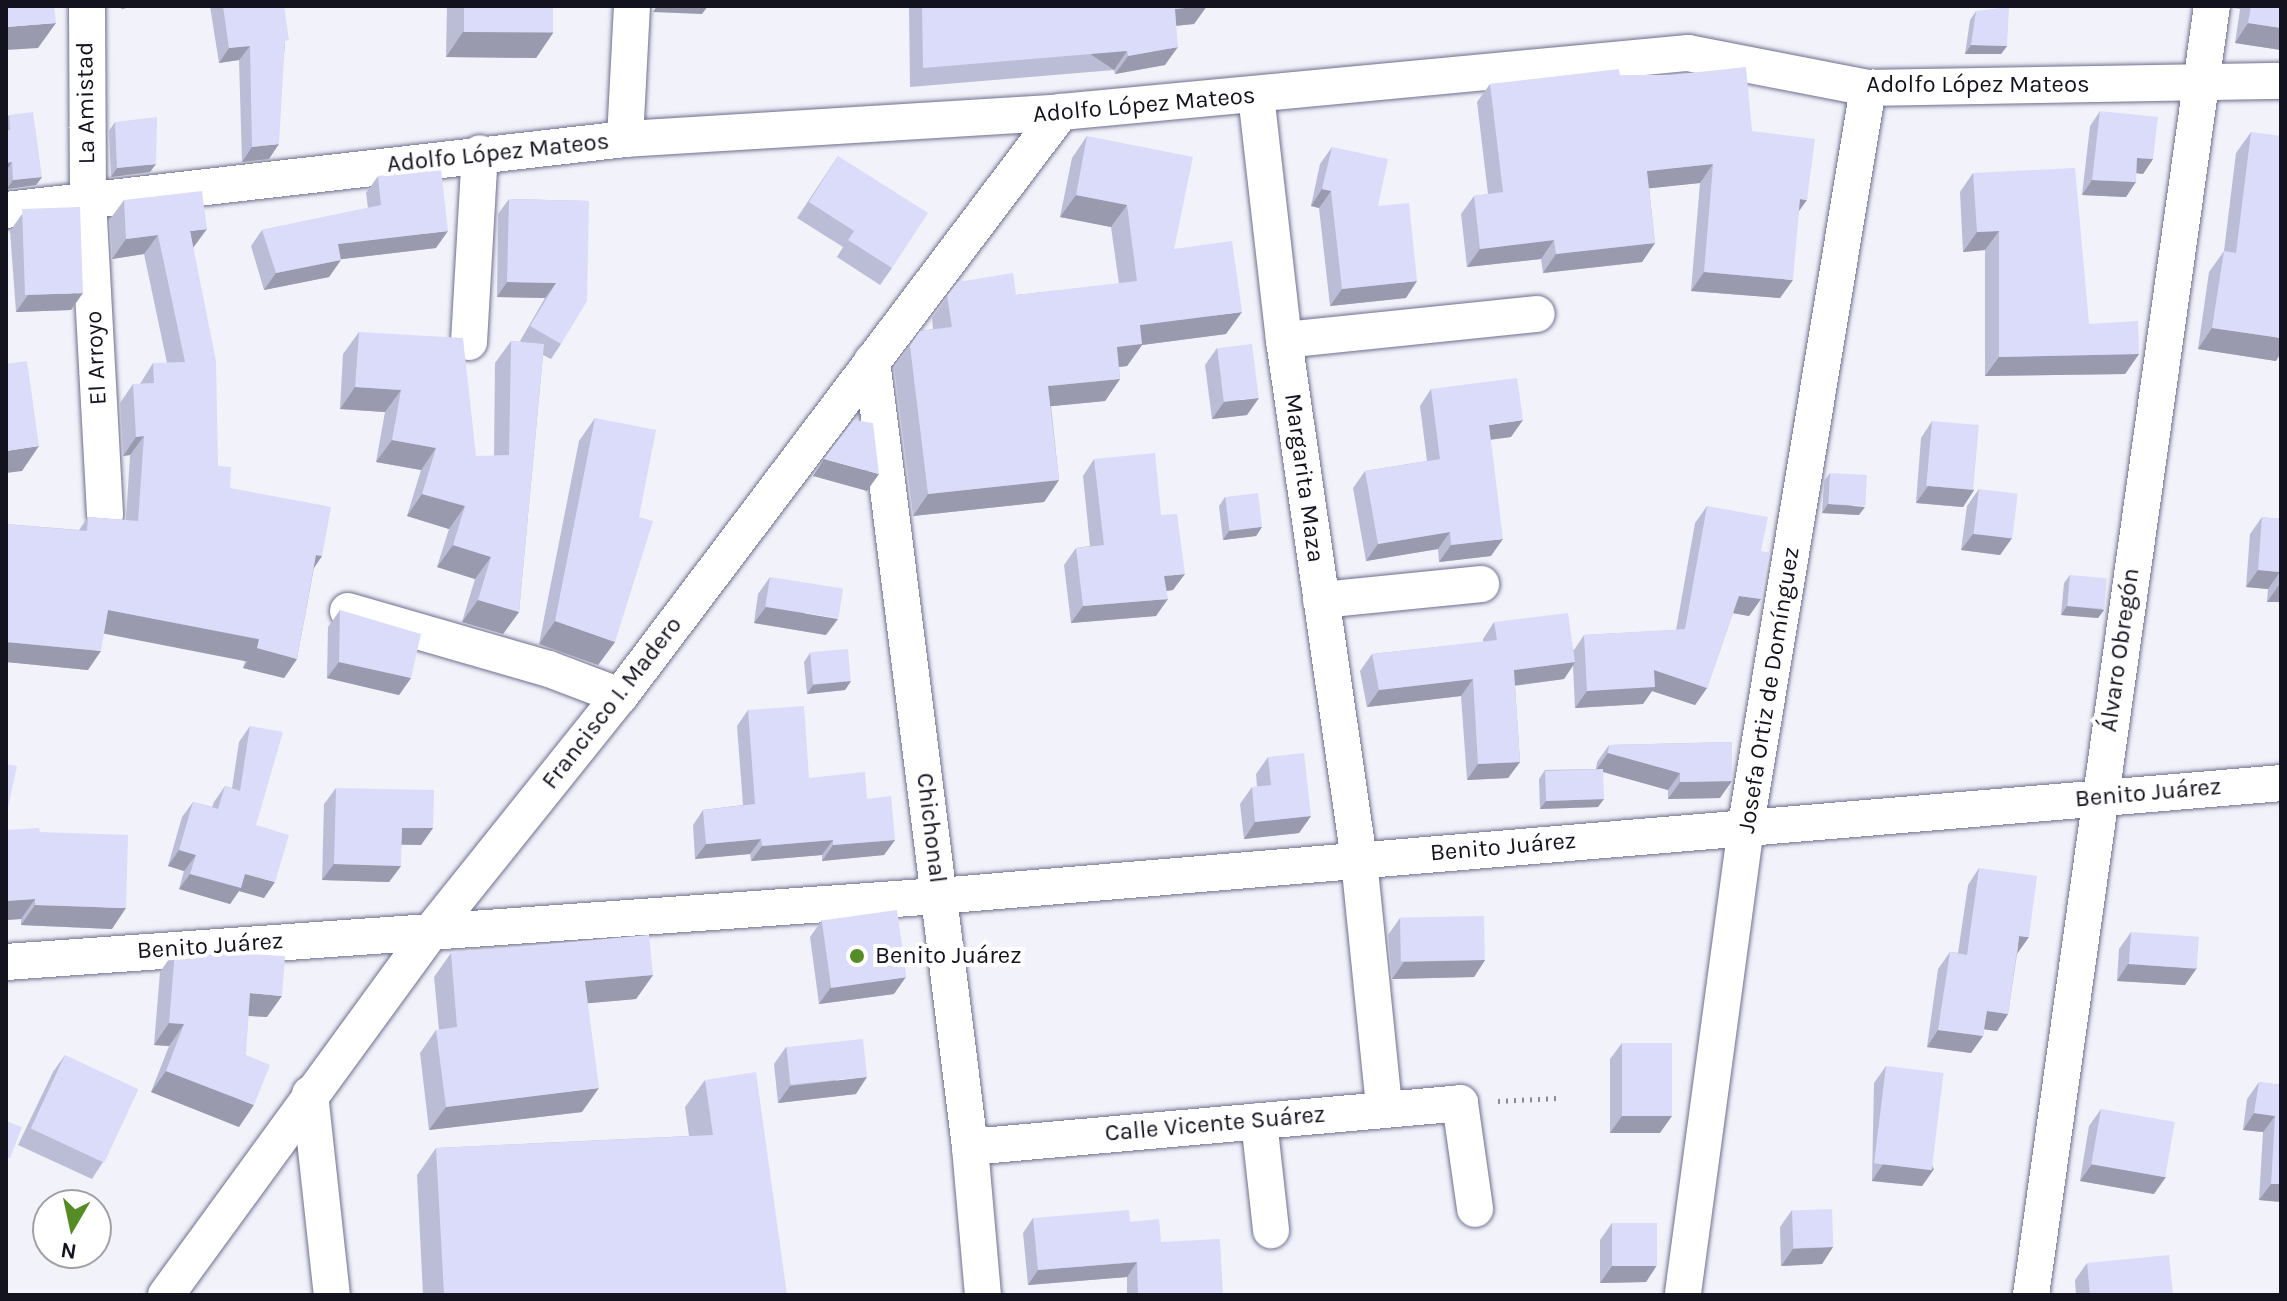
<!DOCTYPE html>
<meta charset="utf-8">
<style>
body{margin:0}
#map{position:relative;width:2287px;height:1301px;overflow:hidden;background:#f2f2fa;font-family:Karla,sans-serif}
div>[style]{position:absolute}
.path>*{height:5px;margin-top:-2.5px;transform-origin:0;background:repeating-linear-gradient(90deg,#8c8c96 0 2px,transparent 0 8px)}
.roads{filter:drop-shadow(0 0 2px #6e6f8f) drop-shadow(0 0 2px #6e6f8f)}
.street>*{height:36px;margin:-18px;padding:0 18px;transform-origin:18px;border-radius:18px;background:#fff}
.wall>*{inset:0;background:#bbbdd6}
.shaded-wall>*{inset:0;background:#999aae;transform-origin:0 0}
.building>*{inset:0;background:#dadcf9;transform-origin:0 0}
.dots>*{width:22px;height:22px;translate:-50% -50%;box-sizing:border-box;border:4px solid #fff;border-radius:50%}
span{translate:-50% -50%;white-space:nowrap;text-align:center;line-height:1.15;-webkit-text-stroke:8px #fff;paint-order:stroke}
.street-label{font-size:24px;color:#13131f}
.poi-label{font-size:24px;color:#13131f}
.left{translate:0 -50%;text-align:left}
.frame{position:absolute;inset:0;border:8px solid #13131f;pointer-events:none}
.north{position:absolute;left:32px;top:1189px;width:80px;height:80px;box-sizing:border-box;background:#fff;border:2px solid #a1a1a5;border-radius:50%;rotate:189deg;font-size:22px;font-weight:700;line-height:32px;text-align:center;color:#13131f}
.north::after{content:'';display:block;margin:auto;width:28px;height:36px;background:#568c26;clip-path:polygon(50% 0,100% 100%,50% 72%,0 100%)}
</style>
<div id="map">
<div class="path">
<i style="left:1498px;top:1101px;width:59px;rotate:-2.9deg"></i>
</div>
<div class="roads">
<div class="street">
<i style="left:87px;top:6px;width:194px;rotate:89.7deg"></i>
<i style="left:88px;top:200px;width:315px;rotate:86.9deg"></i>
<i style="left:1256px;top:95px;width:247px;rotate:83.5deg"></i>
<i style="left:1284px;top:340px;width:525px;rotate:81.79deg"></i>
<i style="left:1359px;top:860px;width:248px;rotate:84.2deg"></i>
<i style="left:625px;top:139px;width:133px;rotate:-87deg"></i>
<i style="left:6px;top:210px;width:623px;rotate:-6.54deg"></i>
<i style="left:625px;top:139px;width:437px;rotate:-3.5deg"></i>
<i style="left:1061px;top:112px;width:630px;rotate:-5.38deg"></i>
<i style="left:1688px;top:53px;width:183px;rotate:11deg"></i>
<i style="left:1868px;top:88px;width:413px;rotate:-1deg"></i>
<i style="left:1284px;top:340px;width:254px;rotate:-5.9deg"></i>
<i style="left:469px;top:342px;width:189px;rotate:-86.7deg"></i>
<i style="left:872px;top:361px;width:792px;rotate:82.89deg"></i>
<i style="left:970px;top:1147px;width:149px;rotate:85deg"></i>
<i style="left:1321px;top:600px;width:161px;rotate:-5.7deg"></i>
<i style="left:348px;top:611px;width:209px;rotate:16.1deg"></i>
<i style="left:549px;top:669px;width:76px;rotate:20.8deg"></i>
<i style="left:6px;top:962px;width:935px;rotate:-4.05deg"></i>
<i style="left:939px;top:896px;width:1347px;rotate:-4.81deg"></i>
<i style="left:310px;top:1094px;width:202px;rotate:83.8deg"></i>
<i style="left:1259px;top:1121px;width:110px;rotate:83.7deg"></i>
<i style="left:970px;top:1147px;width:492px;rotate:-5.1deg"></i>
<i style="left:1460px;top:1103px;width:107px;rotate:81.9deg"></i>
<i style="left:1683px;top:1293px;width:472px;rotate:-82.3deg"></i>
<i style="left:1746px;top:825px;width:747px;rotate:-80.6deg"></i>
<i style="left:166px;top:1295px;width:453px;rotate:-53.9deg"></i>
<i style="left:433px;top:929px;width:299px;rotate:-51.3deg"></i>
<i style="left:620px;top:696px;width:732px;rotate:-52.94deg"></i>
<i style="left:2031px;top:1295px;width:1302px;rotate:-82.01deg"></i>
</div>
</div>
<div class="wall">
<i style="clip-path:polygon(210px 6px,284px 6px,285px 47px,269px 159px,242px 162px,239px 60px,219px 63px)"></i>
<i style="clip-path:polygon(447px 6px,553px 6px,553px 33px,536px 58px,446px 57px)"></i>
<i style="clip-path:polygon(909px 6px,1207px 6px,1194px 24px,1176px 26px,1165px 65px,1115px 74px,1114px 70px,910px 87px)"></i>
<i style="clip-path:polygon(2232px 6px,2281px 6px,2281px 50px,2235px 43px,2240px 9px,2233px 8px)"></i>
<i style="clip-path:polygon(1976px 11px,2007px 46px,2001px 54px,1965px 54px,1970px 20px)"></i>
<i style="clip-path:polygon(1620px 75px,1752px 131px,1799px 211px,1780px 298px,1691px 291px,1700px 183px,1649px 188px,1655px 243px,1642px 262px,1543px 273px,1541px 259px,1467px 267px,1461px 214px,1474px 196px,1488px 194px,1477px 102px,1490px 84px)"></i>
<i style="clip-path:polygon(2100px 111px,2153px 159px,2143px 174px,2136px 173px,2126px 197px,2082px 195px,2090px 126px)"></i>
<i style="clip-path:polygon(9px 115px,42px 177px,36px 185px,7px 189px,6px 171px,6px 119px)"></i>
<i style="clip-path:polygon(115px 122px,150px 172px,111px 177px,109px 131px)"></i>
<i style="clip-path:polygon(2251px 132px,2276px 361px,2198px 349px,2209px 272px,2224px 251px,2236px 153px)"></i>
<i style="clip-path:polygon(1087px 136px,1174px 249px,1226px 334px,1142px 345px,1127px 366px,1119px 367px,1120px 379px,1105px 401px,1051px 406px,1059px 480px,1044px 502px,913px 516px,894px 368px,920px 331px,933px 329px,932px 318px,958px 282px,1016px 295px,1119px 284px,1111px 227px,1060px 217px,1072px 158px)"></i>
<i style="clip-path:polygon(1332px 147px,1378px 206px,1406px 298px,1330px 306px,1319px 208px,1311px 206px,1320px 164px)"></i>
<i style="clip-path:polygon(838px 156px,892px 268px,880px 285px,837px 257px,843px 247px,797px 218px)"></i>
<i style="clip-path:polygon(1973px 173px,2089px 324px,2139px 354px,2125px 374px,1985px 376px,1985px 250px,1963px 252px,1960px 192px)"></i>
<i style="clip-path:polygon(378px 176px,436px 248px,341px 259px,329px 277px,264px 290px,251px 246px,262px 230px,368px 208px,366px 193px)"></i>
<i style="clip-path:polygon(509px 199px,589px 201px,561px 344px,551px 359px,543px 355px,519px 612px,503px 634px,462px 622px,475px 579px,437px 567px,449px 529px,407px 516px,421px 470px,376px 462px,385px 412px,340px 409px,343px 354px,359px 332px,476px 456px,494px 456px,495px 363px,511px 341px,521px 342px,520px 341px,545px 298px,497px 297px,498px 214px)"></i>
<i style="clip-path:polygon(124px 200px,193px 248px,218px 466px,230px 488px,322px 556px,314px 568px,297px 659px,284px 678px,243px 668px,246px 658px,104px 631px,88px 670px,6px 662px,6px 524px,79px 530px,88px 517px,126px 520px,130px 455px,123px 456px,120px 403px,133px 384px,140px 384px,153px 363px,167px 363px,144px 254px,112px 259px,110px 219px)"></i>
<i style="clip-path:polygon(22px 214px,71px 310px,16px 312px,10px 231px)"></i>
<i style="clip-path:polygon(1217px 348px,1247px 415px,1212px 419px,1205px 365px)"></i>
<i style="clip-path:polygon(1431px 389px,1511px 437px,1491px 440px,1491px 556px,1439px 562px,1438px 549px,1366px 561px,1353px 488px,1365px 471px,1427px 461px,1420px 406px)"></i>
<i style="clip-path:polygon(595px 418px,615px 642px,598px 665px,539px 644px,579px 441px)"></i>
<i style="clip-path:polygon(1932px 421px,1974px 490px,1963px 507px,1916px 503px,1921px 438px)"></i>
<i style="clip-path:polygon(1094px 459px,1161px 515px,1173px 590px,1166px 591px,1156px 616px,1071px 623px,1064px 565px,1076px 548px,1090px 546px,1083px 476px)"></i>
<i style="clip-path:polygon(1830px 473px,1859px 515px,1822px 513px,1824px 481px)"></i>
<i style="clip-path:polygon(1979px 489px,2012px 538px,2000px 555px,1961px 550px,1967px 506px)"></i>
<i style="clip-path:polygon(1225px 497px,1262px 527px,1256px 536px,1223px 540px,1219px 506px)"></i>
<i style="clip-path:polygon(1707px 506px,1761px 551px,1761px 599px,1749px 616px,1733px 613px,1707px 688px,1695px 705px,1652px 691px,1643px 704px,1575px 708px,1573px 666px,1564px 679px,1515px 686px,1520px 762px,1508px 778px,1467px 780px,1461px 696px,1367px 707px,1360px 671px,1372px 654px,1483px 642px,1483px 639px,1494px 622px,1574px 650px,1584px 635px,1676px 630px,1695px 523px)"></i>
<i style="clip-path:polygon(2281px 515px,2281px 602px,2267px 602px,2268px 589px,2246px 587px,2250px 534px,2262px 517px,2278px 519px)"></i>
<i style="clip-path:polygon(2070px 575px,2104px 610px,2098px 618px,2061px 615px,2064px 583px)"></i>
<i style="clip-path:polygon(770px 577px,826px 635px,754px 623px,758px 594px)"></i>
<i style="clip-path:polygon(340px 610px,411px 678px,399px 695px,327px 678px,328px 627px)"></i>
<i style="clip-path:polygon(810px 653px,851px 681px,845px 690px,807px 694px,804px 662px)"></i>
<i style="clip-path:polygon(748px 710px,809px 778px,867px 799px,895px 840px,884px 855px,822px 861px,822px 855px,751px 861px,750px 854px,695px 859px,693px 825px,703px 810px,743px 805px,737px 726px)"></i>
<i style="clip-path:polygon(250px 726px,256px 825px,264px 898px,239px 891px,230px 904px,179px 889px,184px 871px,168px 866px,182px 817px,193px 802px,212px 807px,214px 802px,225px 786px,232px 788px,239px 742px)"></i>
<i style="clip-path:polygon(1732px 742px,1720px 798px,1668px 799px,1668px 790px,1603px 772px,1598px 807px,1540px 809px,1539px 779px,1545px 770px,1596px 769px,1597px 762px,1609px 745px)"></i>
<i style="clip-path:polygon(1268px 757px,1311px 816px,1299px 833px,1244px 839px,1240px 804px,1252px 787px,1257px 787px,1256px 774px)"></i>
<i style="clip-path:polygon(336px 788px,433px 828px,421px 845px,401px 845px,401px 866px,389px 882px,322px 880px,324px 804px)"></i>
<i style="clip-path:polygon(6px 830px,40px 832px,112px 929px,21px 925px,21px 919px,6px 920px)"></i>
<i style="clip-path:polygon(1979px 868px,2017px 954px,2008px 1014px,1997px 1031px,1984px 1029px,1983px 1036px,1971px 1053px,1927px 1047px,1938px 969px,1950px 952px,1958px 953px,1968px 885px)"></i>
<i style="clip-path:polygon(1400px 918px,1485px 960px,1474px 977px,1392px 979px,1388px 935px)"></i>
<i style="clip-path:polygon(822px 920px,894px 994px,819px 1004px,810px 937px)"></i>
<i style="clip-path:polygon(2131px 932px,2185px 985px,2117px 981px,2119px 949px)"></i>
<i style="clip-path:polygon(175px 950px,267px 1017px,248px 1016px,239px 1127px,151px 1092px,169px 1046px,154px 1045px,160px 972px)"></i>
<i style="clip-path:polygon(451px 953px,653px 975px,636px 999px,588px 1003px,582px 1112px,429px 1130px,420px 1053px,436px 1030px,439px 1030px,434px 977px)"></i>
<i style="clip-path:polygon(1622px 1043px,1660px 1133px,1610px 1133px,1610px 1059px)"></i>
<i style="clip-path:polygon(786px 1047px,856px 1094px,778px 1103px,774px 1064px)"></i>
<i style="clip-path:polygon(65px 1055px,103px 1162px,92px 1179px,18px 1145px,53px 1072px)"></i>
<i style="clip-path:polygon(1886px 1066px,1934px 1169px,1922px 1186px,1872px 1181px,1874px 1083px)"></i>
<i style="clip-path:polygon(705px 1080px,787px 1295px,423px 1295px,417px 1175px,436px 1148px,689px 1136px,685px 1107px)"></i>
<i style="clip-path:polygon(2259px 1082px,2281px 1085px,2281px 1202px,2259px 1200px,2263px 1132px,2243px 1130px,2247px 1099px)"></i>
<i style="clip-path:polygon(2101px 1109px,2154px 1194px,2080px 1181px,2089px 1126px)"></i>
<i style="clip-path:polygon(1792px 1210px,1833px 1247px,1822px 1264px,1781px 1266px,1780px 1227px)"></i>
<i style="clip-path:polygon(1033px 1218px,1130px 1222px,1161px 1242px,1223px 1295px,1127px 1295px,1127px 1277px,1028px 1285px,1023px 1233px)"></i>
<i style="clip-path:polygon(1612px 1223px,1657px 1265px,1646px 1282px,1600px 1283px,1600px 1240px)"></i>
<i style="clip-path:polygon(2087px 1263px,2173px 1295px,2076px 1295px,2075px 1280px)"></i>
</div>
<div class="shaded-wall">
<i style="clip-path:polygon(123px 6px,138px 6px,121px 9px)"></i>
<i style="clip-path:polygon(657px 6px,708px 6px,702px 14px,653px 12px)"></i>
<i style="clip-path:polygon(746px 6px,811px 6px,810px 8px)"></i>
<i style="clip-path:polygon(1207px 6px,1194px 24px,1162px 27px,1175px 9px)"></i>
<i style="clip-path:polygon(56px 23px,38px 48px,6px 50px,6px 27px)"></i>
<i style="clip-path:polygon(2248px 23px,2281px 28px,2281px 50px,2235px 43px)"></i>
<i style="clip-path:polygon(463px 32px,553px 33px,536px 58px,446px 57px)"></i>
<i style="clip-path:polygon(1971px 45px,2007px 46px,2001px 54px,1965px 54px)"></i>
<i style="clip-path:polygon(250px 46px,239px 60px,219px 63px,229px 48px)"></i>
<i style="clip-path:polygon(1178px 47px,1165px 65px,1115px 74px,1128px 56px)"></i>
<i style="left:1127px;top:51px;width:23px;height:205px;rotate:124deg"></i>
<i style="clip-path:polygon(279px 144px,269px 159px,242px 162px,252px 147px)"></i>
<i style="clip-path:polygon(2137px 158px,2153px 159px,2143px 174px,2127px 172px)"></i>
<i style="clip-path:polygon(12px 162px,6px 171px,6px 163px)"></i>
<i style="clip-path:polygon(156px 164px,150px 172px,111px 177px,117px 168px)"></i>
<i style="clip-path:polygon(1713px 164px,1700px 183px,1634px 190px,1647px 171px)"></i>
<i style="clip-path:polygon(42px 177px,36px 185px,7px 189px,13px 180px)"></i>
<i style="clip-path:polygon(2092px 180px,2136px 182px,2126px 197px,2082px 195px)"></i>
<i style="clip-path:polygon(1322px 189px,1331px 191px,1319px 208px,1311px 206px)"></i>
<i style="clip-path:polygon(1076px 195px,1127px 205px,1111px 227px,1060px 217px)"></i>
<i style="clip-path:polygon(1800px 199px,1807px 200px,1794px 218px)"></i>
<i style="clip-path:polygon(207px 229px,193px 248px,190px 231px)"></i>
<i style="clip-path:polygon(448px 231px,436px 248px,326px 261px,338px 244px)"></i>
<i style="clip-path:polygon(1999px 231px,1985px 250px,1963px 252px,1977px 232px)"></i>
<i style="clip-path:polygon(158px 235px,144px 254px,112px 259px,126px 239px)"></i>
<i style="clip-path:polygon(1554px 240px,1541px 259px,1467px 267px,1480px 249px)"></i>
<i style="clip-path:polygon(1655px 243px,1642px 262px,1543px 273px,1556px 254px)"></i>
<i style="clip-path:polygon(341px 260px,329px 277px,264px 290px,276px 273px)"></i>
<i style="clip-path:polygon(1704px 272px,1793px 280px,1780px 298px,1691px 291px)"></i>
<i style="clip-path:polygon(1417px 281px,1406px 298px,1330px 306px,1342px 289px)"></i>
<i style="clip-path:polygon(507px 282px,556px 283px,545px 298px,497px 297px)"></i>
<i style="clip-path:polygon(83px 293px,71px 310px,16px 312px,28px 295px)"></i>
<i style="clip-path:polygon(1242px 312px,1226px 334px,1142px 345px,1127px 366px,1102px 369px,1117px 347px,1140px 325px)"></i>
<i style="clip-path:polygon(2212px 328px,2281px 338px,2281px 353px,2276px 361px,2198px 349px)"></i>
<i style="clip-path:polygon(2139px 354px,2125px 374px,1985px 376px,1999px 357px)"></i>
<i style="clip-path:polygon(1120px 379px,1105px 401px,1033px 408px,1048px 386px)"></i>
<i style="clip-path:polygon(355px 387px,401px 390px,385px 412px,340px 409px)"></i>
<i style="clip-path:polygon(1259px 398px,1247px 415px,1212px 419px,1224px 402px)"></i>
<i style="clip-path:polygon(1523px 420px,1511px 437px,1477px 441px,1489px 425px)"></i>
<i style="clip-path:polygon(144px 436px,130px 455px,123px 456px,136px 437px)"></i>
<i style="clip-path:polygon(392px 440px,436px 448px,421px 470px,376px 462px)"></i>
<i style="clip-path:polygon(39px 446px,22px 471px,6px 473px,6px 451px)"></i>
<i style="clip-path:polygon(824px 459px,879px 474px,867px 491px,813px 476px)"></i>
<i style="clip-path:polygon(1059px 480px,1044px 502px,913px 516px,928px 494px)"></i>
<i style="clip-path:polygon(1928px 486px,1974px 490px,1963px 507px,1916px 503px)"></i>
<i style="clip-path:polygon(422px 494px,465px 506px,449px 529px,407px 516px)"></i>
<i style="clip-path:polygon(1828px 504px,1865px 507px,1859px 515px,1822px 513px)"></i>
<i style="clip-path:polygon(1262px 527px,1256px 536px,1223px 540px,1229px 531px)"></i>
<i style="clip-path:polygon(1450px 532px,1438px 549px,1366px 561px,1378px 544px)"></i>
<i style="clip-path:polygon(1973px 534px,2012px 538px,2000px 555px,1961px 550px)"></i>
<i style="clip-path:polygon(1503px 539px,1491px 556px,1439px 562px,1451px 545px)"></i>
<i style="clip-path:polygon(453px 545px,491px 557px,475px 579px,437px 567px)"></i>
<i style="clip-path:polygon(316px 555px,322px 556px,309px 575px)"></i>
<i style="clip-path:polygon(2258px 570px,2280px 572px,2268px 589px,2246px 587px)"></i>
<i style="clip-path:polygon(1185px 574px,1173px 590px,1153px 593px,1164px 576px)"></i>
<i style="clip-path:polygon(2279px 585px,2281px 585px,2281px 602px,2267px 602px)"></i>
<i style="clip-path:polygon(1739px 596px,1761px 599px,1749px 616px,1727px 612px)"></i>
<i style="clip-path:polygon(1168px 599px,1156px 616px,1071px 623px,1083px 606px)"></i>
<i style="clip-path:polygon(478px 600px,519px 612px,503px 634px,462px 622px)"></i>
<i style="clip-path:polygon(2067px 606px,2104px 610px,2098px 618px,2061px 615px)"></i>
<i style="clip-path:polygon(766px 607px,838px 619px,826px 635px,754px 623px)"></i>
<i style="left:108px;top:610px;width:154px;height:24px;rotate:11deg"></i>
<i style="clip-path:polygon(555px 621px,615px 642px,598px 665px,539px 644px)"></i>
<i style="clip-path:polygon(6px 642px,101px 651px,88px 670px,6px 662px)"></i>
<i style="clip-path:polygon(257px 648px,297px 659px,284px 678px,243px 668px)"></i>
<i style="clip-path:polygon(339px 662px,411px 678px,399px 695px,327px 678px)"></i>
<i style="clip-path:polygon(1575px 662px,1564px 679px,1502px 687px,1514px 670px)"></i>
<i style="clip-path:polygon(1654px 670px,1707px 688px,1695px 705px,1652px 691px,1643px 704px,1575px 708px,1587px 691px)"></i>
<i style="clip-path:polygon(1473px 679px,1461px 696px,1367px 707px,1379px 690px)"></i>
<i style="clip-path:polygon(851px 681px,845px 690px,807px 694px,813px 685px)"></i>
<i style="clip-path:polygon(1608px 753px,1680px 773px,1668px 790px,1596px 770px)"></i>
<i style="clip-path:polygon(1520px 762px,1508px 778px,1467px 780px,1478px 764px)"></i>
<i style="clip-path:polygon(1732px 781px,1720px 798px,1668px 799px,1680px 782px)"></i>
<i style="clip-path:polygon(1604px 799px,1598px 807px,1540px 809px,1546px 801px)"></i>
<i style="clip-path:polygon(1311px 816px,1299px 833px,1244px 839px,1255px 822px)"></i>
<i style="clip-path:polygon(402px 828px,433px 828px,421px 845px,390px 844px)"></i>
<i style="clip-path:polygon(761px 839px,750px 854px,695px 859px,706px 844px)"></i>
<i style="clip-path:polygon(833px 840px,822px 855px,751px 861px,762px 846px)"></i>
<i style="clip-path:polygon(895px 840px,884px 855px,822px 861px,833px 845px)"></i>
<i style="clip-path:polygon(179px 850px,196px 855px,184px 871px,168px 866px)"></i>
<i style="clip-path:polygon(334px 864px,401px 866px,389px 882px,322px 880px)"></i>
<i style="clip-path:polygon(190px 874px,245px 874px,275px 882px,264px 898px,239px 891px,230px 904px,179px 889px)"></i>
<i style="clip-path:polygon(35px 899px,21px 919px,6px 920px,6px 901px)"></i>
<i style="clip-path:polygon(35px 905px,126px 908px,112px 929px,21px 925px)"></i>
<i style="clip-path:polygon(2019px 936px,2029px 937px,2017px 954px)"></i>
<i style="clip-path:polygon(1485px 960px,1474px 977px,1392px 979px,1404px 962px)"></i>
<i style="clip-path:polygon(2128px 964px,2197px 968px,2185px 985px,2117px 981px)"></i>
<i style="clip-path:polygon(653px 975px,636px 999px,569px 1005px,585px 981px)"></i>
<i style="clip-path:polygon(906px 977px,894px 994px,819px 1004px,831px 987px)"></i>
<i style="clip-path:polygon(250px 993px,282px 996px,267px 1017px,235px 1015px)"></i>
<i style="clip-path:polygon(1987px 1011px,2008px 1014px,1997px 1031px,1975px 1028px)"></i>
<i style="clip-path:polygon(169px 1023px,184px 1024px,169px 1046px,154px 1045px)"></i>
<i style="clip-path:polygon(1938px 1030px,1983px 1036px,1971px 1053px,1927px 1047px)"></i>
<i style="clip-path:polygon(166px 1071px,254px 1105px,239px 1127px,151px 1092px)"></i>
<i style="clip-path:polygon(867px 1077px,856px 1094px,778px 1103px,790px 1086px)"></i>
<i style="clip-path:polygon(599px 1088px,582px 1112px,429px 1130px,446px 1107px)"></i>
<i style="clip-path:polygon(2254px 1113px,2275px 1116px,2263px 1132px,2243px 1130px)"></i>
<i style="clip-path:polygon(1622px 1116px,1672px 1116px,1660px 1133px,1610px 1133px)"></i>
<i style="clip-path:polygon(1883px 1164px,1934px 1169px,1922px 1186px,1872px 1181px)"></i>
<i style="clip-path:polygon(2092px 1164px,2166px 1177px,2154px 1194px,2080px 1181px)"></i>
<i style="clip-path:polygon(2271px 1184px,2281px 1184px,2281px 1202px,2259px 1200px)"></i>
<i style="clip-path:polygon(1833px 1247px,1822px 1264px,1781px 1266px,1793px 1249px)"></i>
<i style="clip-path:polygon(1137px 1262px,1127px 1277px,1028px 1285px,1038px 1270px)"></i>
<i style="clip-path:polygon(1657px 1265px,1646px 1282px,1600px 1283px,1612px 1266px)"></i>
</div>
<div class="building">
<i style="clip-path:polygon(6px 6px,54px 6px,56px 23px,6px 27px)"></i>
<i style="clip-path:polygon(223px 6px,284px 6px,289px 40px,285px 41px,279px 144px,252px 147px,250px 46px,229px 48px)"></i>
<i style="left:464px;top:6px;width:89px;height:26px"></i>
<i style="clip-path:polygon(922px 6px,1207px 6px,1175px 9px,1178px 47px,1128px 56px,1127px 51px,923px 68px)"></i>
<i style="clip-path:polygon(2251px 6px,2281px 6px,2281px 28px,2248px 23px)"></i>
<i style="clip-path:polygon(2009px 7px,2007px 46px,1971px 45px,1976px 11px)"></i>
<i style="clip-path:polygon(1746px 67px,1752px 131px,1815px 139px,1807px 200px,1800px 199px,1793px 280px,1704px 272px,1713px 164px,1647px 171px,1655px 243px,1556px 254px,1554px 240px,1480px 249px,1474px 196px,1503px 192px,1490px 84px,1619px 69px,1620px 75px,1671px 75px)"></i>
<i style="clip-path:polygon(2100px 111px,2158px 117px,2153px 159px,2137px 158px,2136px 182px,2092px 180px)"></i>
<i style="clip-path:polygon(33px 112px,42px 177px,13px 180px,12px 162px,6px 163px,6px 131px,10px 130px,9px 115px)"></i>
<i style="clip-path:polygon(157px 117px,156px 164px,117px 168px,115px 122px)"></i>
<i style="clip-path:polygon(2251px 132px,2281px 136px,2281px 338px,2212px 328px,2224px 251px,2236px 253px)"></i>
<i style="clip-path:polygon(1087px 136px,1193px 157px,1174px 249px,1232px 241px,1242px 312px,1140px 325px,1142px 344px,1117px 347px,1120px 379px,1048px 386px,1059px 480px,928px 494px,910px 346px,920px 331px,952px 327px,947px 296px,958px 282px,1013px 273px,1016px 295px,1137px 281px,1127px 205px,1076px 195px)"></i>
<i style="clip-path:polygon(1332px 147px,1388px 159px,1378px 206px,1409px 203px,1417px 281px,1342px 289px,1331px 191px,1322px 189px)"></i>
<i style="clip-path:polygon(838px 156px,928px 213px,892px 268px,848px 240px,854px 231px,809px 202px)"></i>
<i style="clip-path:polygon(2075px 168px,2089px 324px,2138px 321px,2139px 354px,1999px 357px,1999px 231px,1977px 232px,1973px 173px)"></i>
<i style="clip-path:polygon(441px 169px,448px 231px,338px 244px,341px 260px,276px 273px,262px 230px,381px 205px,378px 176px)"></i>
<i style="clip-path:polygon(202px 191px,207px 229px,190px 231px,216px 361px,218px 466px,231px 467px,230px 488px,331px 507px,322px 556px,316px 555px,297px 659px,257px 648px,259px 639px,108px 610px,101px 651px,6px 642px,6px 524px,87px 531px,88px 517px,138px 521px,144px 436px,136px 437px,133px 384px,154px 383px,153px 363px,185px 362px,158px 235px,126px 239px,124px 200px)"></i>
<i style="clip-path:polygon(509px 199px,589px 201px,587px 301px,561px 344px,530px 326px,556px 283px,507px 282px)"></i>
<i style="left:80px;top:207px;width:86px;height:58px;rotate:88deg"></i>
<i style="clip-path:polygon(359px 332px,463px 338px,476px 456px,509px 455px,511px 341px,544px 344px,519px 612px,478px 600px,491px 557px,453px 545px,465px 506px,422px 494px,436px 448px,392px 440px,401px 390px,355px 387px)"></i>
<i style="left:1252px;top:344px;width:54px;height:35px;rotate:83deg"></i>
<i style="clip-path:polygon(27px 361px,39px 446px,6px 451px,6px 364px)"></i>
<i style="clip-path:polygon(1517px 378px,1523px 420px,1489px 425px,1503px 539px,1451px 545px,1450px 532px,1378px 544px,1365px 471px,1440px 459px,1431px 389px)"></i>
<i style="clip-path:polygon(595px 418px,656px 430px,639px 517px,653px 521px,615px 642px,555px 621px)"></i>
<i style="clip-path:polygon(854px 420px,873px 423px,879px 474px,824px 459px)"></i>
<i style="left:1932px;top:421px;width:47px;height:65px;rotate:5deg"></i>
<i style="clip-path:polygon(1155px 453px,1161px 515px,1177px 514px,1185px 574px,1164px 576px,1168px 599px,1083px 606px,1076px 548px,1104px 545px,1094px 459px)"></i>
<i style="left:1830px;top:473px;width:37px;height:31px;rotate:3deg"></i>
<i style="left:1979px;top:489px;width:39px;height:45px;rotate:7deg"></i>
<i style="left:1258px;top:493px;width:34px;height:33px;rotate:83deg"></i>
<i style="clip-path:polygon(1707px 506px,1768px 517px,1761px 551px,1770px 553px,1761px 599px,1739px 596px,1707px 688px,1654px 670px,1655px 687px,1587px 691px,1584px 635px,1685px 629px)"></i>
<i style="clip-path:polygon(2262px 517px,2281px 519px,2281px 585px,2279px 585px,2280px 572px,2258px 570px)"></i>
<i style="left:2070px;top:575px;width:37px;height:31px;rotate:5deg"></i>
<i style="left:770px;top:577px;width:74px;height:30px;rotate:9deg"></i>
<i style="clip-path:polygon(340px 610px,421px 634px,411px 678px,339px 662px)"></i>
<i style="clip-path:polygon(1568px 613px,1575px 662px,1514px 670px,1520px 762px,1478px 764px,1473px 679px,1379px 690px,1372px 654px,1497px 640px,1494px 622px)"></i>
<i style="left:848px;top:649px;width:32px;height:38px;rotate:85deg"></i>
<i style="clip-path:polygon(804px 706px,809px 778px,865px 772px,867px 799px,891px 796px,895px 840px,833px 845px,833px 840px,762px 846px,761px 839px,706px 844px,703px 810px,755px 804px,748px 710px)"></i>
<i style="clip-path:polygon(250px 726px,283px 732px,256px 825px,289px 835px,275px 882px,245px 874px,241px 888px,190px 874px,196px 855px,179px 850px,193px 802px,218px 809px,225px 786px,240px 791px)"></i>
<i style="clip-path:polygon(1732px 742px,1732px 781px,1680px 782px,1680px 773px,1608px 753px,1609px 745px)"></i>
<i style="clip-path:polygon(1304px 753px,1311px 816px,1255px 822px,1252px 787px,1271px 785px,1268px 757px)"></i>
<i style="clip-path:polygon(6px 764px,17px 766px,6px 817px)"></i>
<i style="left:1603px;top:769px;width:30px;height:58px;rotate:88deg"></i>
<i style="clip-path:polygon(336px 788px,434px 790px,433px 828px,402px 828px,401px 866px,334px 864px)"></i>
<i style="clip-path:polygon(39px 828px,40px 832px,128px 835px,126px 908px,35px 905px,35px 899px,6px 901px,6px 830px)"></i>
<i style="clip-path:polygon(1979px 868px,2037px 876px,2029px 937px,2019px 936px,2008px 1014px,1987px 1011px,1983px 1036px,1938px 1030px,1950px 952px,1967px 955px)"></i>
<i style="left:897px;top:910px;width:68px;height:76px;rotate:82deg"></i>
<i style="left:1484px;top:916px;width:44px;height:84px;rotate:89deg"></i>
<i style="left:2131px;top:932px;width:68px;height:32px;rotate:4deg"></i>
<i style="clip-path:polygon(649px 935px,653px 975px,585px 981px,599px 1088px,446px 1107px,436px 1030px,457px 1027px,451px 953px)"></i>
<i style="clip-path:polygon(175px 950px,285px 956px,282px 996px,250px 993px,246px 1055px,270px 1065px,254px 1105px,166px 1071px,184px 1024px,169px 1023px)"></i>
<i style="left:863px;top:1039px;width:38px;height:77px;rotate:84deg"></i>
<i style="left:1622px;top:1043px;width:50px;height:73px"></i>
<i style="left:65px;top:1055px;width:81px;height:81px;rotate:25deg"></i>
<i style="left:1886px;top:1066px;width:58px;height:98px;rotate:7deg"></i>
<i style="clip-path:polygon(756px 1072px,787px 1295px,444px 1295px,436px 1148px,713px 1135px,705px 1080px)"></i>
<i style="clip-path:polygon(2259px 1082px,2281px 1085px,2281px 1184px,2271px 1184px,2275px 1116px,2254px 1113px)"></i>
<i style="left:2101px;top:1109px;width:75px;height:56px;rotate:10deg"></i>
<i style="clip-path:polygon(6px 1121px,22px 1127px,10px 1158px,6px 1157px)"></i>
<i style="left:1832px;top:1209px;width:38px;height:40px;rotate:88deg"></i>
<i style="clip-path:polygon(1129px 1210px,1130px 1222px,1159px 1219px,1161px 1242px,1220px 1239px,1223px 1295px,1138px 1295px,1137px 1262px,1038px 1270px,1033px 1218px)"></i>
<i style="left:1612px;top:1223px;width:45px;height:43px"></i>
<i style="clip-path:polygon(2169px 1255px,2173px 1295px,2090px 1295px,2087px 1263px)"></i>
</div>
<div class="dots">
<i style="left:857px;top:956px;background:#568c26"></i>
</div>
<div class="street-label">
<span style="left:1978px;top:85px">Adolfo López Mateos</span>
<span style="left:86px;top:103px;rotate:-91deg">La Amistad</span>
<span style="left:1144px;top:105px;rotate:-5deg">Adolfo López Mateos</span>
<span style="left:498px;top:153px;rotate:-6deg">Adolfo López Mateos</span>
<span style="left:96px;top:358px;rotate:-93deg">El Arroyo</span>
<span style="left:1304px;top:478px;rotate:82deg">Margarita Maza</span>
<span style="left:2120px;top:650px;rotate:-82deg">Álvaro Obregón</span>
<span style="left:1769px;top:690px;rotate:-81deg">Josefa Ortiz de Domínguez</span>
<span style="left:612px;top:703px;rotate:-52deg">Francisco I. Madero</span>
<span style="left:2148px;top:793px;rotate:-5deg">Benito Juárez</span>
<span style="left:931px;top:828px;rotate:83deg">Chichonal</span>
<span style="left:1503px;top:847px;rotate:-5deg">Benito Juárez</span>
<span style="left:210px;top:946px;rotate:-4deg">Benito Juárez</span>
<span style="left:1215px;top:1124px;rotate:-5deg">Calle Vicente Suárez</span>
</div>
<div class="poi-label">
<span class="left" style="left:875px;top:956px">Benito Juárez</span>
</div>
<div class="frame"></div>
<div class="north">N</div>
</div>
